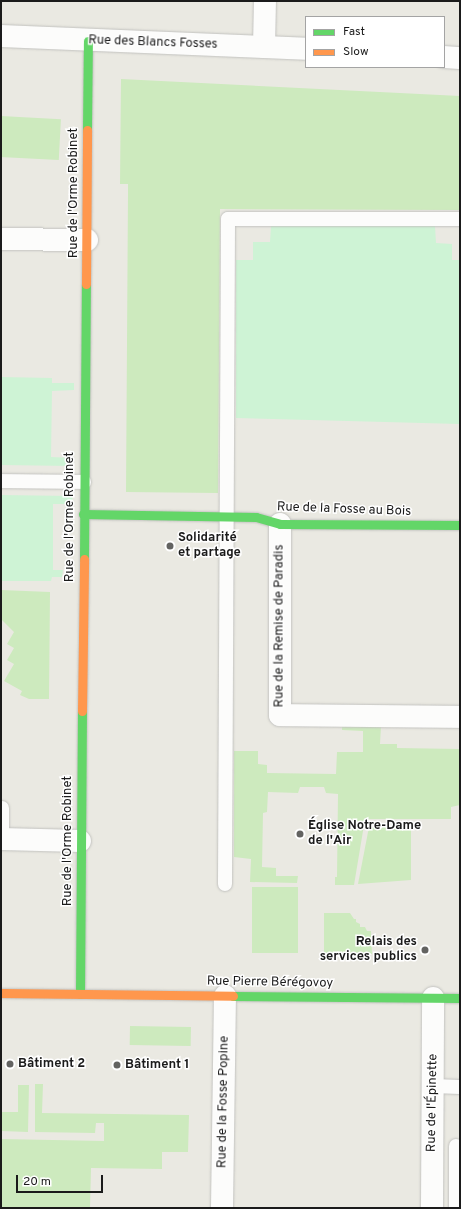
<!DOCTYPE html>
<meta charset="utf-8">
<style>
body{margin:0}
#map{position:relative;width:461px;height:1209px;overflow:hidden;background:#eae9e2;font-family:Overpass,sans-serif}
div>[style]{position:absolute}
.grass>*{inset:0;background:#cdeabe;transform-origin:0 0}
.park>*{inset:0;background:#cef3d5}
.roads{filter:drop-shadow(0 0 1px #c2c2bf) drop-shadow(0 0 1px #c2c2bf)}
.lane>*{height:14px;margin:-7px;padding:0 7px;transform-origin:7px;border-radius:7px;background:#fcfcfb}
.street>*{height:22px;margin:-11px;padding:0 11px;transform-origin:11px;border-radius:11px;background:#fcfcfb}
.fast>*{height:9px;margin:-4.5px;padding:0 4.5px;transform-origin:4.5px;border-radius:4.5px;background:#63d668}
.slow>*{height:9px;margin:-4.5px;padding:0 4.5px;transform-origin:4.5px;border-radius:4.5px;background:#ff974d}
.dots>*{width:11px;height:11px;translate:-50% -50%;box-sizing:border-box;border:2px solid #fff;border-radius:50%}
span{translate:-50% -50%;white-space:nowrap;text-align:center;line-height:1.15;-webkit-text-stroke:3px #fff;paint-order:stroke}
.street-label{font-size:13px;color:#1b1b1b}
.poi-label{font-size:13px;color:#1b1b1b;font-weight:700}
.left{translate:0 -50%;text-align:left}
.right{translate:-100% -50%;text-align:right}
.frame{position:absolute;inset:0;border:2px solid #1b1b1b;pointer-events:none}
.legend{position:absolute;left:305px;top:16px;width:140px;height:52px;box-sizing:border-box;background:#fff;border:1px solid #a4a4a4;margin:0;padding:5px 7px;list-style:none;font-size:12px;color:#1b1b1b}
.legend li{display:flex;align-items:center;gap:8px;height:20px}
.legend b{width:20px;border:1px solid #a4a4a4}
.scale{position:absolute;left:16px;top:1175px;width:87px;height:18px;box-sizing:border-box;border:2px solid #1b1b1b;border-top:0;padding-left:5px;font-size:12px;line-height:14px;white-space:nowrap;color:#1b1b1b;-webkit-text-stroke:3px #fff;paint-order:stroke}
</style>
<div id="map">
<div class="grass">
<i style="clip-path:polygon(121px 79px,460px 96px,460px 210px,220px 209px,218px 493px,126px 492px,128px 192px,128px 184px,120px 184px)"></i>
<i style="left:1px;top:116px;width:60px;height:41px;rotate:3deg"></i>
<i style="clip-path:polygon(1px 590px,50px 592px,49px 699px,29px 699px,20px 695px,22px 691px,4px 681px,14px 664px,7px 660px,14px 648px,7px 644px,14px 632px,1px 619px)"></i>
<i style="clip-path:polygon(342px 726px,381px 726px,380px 744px,397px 744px,397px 748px,460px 749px,460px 805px,451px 807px,451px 819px,365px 819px,354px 885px,335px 885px,335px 877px,337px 877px,338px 794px,326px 793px,324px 787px,300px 787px,298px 793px,268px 792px,267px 812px,263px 813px,262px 867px,276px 868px,276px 876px,298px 876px,297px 883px,250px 882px,251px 859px,234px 857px,234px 751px,258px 751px,258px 764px,267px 765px,267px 773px,336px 774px,337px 752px,363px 752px,363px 731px,342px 730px)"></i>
<i style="clip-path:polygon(369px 827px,411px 827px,411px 880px,358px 884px)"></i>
<i style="left:252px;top:887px;width:46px;height:66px"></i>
<i style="clip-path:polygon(324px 913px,350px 913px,354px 919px,356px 919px,356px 922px,360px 924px,360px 927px,365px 927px,367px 931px,371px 931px,372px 954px,324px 953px)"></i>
<i style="left:130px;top:1026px;width:61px;height:19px;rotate:1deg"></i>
<i style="clip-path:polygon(35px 1084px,43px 1084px,42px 1113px,189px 1115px,188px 1152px,162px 1152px,162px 1169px,91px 1168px,90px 1208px,1px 1208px,1px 1139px,104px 1141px,104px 1123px,96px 1123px,95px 1133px,35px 1132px)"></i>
<i style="clip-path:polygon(18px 1085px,29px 1085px,28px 1132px,1px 1131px,1px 1112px,18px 1112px)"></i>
</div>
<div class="park">
<i style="clip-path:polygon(271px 226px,435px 226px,436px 243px,452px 244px,452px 260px,460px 260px,460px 424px,236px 418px,236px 260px,253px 260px,253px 242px,270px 242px)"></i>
<i style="clip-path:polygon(1px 377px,52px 378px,52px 383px,74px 383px,74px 390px,52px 391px,51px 457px,73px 458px,73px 466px,1px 465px)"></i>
<i style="clip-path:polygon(1px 495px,72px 496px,73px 504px,53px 504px,53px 570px,63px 570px,62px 577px,52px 577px,51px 581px,1px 581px)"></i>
</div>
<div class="roads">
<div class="lane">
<i style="left:1px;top:481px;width:83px;rotate:0.7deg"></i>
<i style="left:2px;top:840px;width:32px;rotate:-90deg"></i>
<i style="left:225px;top:884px;width:665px;rotate:-89.74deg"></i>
<i style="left:228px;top:219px;width:232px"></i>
<i style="left:433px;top:1086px;width:27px;rotate:2deg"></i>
<i style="left:456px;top:1208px;width:62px;rotate:-90deg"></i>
</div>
<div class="street">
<i style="left:1px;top:36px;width:305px;rotate:2.4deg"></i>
<i style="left:264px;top:47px;width:46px;rotate:-88.8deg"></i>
<i style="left:444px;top:57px;width:16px;rotate:4deg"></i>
<i style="left:1px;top:239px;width:86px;rotate:0.7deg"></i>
<i style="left:280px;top:524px;width:191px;rotate:90deg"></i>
<i style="left:280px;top:715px;width:180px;rotate:0.6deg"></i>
<i style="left:1px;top:839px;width:79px;rotate:1.5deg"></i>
<i style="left:222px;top:1208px;width:212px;rotate:-89.2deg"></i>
<i style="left:432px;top:1208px;width:210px;rotate:-89.7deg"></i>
</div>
<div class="fast">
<i style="left:87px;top:130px;width:89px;rotate:-89.4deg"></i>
<i style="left:83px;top:514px;width:173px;rotate:1deg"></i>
<i style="left:256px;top:517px;width:25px;rotate:16deg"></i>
<i style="left:280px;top:524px;width:180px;rotate:0.3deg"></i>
<i style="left:84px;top:559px;width:275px;rotate:-89.6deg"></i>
<i style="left:80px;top:994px;width:283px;rotate:-89.6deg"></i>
<i style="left:233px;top:996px;width:227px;rotate:0.5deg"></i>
</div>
<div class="slow">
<i style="left:86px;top:284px;width:154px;rotate:-89.6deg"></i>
<i style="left:82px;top:711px;width:152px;rotate:-89.2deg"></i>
<i style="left:1px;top:993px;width:232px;rotate:0.7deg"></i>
</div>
</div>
<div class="dots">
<i style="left:170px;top:546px;background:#636361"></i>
<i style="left:300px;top:834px;background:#636361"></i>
<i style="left:425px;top:950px;background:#636361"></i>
<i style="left:10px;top:1064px;background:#636361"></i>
<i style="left:117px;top:1065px;background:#636361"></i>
</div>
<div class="street-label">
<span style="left:153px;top:43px;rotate:2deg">Rue des Blancs Fosses</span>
<span style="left:74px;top:193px;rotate:-90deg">Rue de l'Orme Robinet</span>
<span style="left:344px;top:510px;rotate:2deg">Rue de la Fosse au Bois</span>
<span style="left:70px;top:517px;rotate:-90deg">Rue de l'Orme Robinet</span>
<span style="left:280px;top:626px;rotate:-90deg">Rue de la Remise de Paradis</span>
<span style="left:68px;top:841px;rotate:-90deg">Rue de l'Orme Robinet</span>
<span style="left:270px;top:983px;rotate:1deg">Rue Pierre Bérégovoy</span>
<span style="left:224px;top:1102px;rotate:-89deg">Rue de la Fosse Popine</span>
<span style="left:433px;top:1103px;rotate:-89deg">Rue de l'Épinette</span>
</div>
<div class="poi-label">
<span class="left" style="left:178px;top:546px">Solidarité<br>et partage</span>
<span class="left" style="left:308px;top:834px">Église Notre-Dame<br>de l'Air</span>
<span class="right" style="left:417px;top:950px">Relais des<br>services publics</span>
<span class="left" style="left:18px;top:1064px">Bâtiment 2</span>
<span class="left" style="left:125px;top:1065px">Bâtiment 1</span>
</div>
<div class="frame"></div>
<ul class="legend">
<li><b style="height:5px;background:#63d668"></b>Fast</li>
<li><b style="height:5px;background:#ff974d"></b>Slow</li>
</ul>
<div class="scale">20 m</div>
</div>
